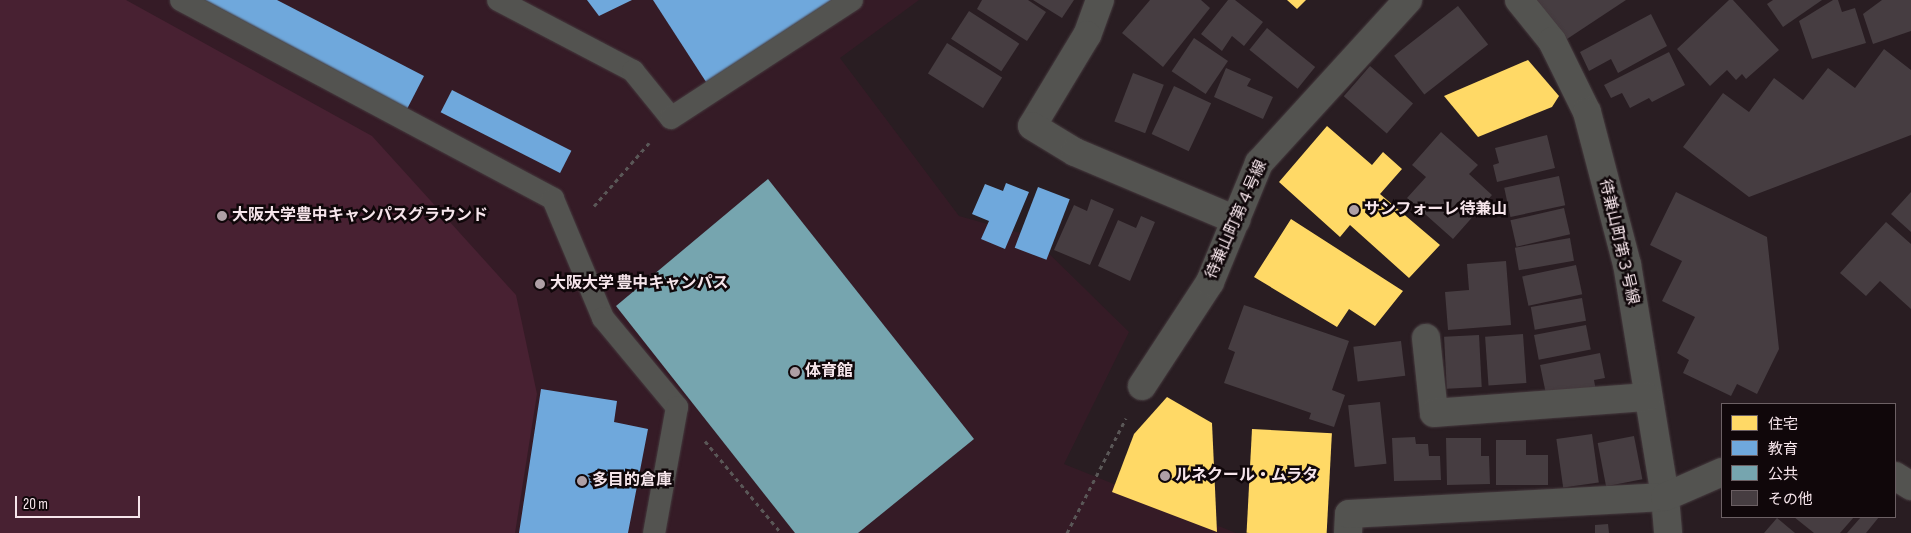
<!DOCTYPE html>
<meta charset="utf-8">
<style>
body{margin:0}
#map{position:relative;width:1911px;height:533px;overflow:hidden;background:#291d22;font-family:"Sofia Sans Condensed","Noto Sans JP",sans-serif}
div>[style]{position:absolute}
.built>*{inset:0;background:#351b26}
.green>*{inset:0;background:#482132}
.homes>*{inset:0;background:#ffd966;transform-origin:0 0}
.schools>*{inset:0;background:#6fa8dc;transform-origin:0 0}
.public>*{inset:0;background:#76a5af}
.building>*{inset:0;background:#463d41;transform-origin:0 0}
.path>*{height:3px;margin-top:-1.5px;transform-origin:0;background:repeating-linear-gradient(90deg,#5a5757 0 4px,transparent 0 8px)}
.roads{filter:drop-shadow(0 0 1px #453a3e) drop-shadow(0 0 1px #453a3e)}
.lane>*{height:22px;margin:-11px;padding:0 11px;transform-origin:11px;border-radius:11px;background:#535350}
.street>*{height:28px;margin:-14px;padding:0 14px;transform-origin:14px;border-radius:14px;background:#535350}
.dots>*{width:14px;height:14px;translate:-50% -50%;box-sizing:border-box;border:2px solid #10070a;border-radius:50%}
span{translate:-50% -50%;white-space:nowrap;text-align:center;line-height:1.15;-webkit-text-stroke:5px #10070a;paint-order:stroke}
.poi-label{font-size:16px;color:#f6e5eb;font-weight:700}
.left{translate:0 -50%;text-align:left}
.street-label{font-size:16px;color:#f6e5eb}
.legend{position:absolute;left:1721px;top:403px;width:175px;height:115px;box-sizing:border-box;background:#10070a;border:1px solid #6c6064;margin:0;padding:6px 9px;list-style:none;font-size:15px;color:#f6e5eb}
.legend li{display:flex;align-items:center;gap:10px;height:25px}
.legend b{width:25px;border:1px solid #6c6064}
.scale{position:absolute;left:15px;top:496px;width:125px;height:22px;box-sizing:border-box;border:2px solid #f6e5eb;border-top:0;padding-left:6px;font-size:15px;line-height:18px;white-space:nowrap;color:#f6e5eb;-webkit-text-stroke:4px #10070a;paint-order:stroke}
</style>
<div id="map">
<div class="built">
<i style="clip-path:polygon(0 0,919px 0,840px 58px,959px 216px,1031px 236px,1129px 332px,1064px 464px,1236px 533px,0 533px)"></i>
</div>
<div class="green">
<i style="clip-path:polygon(0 0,126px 0,372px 136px,516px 295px,537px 394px,515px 533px,0 533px)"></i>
</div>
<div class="homes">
<i style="clip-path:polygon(1287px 0,1306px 0,1297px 9px)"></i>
<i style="clip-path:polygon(1528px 60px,1559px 96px,1552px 107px,1478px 137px,1444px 96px)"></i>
<i style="clip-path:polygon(1327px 126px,1372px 165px,1383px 152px,1402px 169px,1380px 194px,1440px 245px,1409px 278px,1350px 225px,1340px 237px,1279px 182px)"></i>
<i style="clip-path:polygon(1291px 219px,1403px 291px,1375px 326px,1349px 309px,1337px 327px,1254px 277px)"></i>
<i style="clip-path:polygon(1167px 397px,1212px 423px,1217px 532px,1112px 492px,1134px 434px)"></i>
<i style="left:1252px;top:429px;width:80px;height:104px;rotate:3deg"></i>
</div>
<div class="schools">
<i style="clip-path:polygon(190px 0,277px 0,424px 76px,406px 111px)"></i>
<i style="clip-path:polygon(587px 0,632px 0,599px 16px)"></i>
<i style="clip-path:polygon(653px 0,840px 0,708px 85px)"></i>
<i style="left:452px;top:90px;width:134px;height:25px;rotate:27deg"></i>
<i style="clip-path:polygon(1006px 183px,1029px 192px,1005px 249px,981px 239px,989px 221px,972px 214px,985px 184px,1003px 191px)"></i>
<i style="left:1038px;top:187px;width:34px;height:65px;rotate:21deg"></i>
<i style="clip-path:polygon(541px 389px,617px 401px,614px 422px,648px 429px,628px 533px,519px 533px)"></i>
</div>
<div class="public">
<i style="clip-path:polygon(768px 179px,974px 439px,858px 533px,795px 533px,616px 306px)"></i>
</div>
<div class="building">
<i style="clip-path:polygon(982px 0,1028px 0,1046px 12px,1027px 41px,977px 9px)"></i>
<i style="clip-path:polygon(1033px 0,1074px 0,1062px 18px)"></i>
<i style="clip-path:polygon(1150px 0,1201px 0,1210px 8px,1163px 67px,1122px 33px)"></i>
<i style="clip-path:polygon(1228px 0,1235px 0,1263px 22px,1244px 46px,1232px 36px,1222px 51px,1201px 34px)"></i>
<i style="clip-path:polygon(1537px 0,1626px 0,1564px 41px)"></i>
<i style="clip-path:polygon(1729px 0,1733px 0,1779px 50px,1746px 79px,1742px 74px,1736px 80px,1727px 70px,1710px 86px,1677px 49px)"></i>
<i style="clip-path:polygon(1773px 0,1822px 0,1783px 27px,1767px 4px)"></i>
<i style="clip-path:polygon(1833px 0,1838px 0,1842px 12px,1855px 8px,1866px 43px,1812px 59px,1799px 21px)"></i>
<i style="clip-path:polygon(1882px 0,1911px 0,1911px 31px,1873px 44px,1863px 14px)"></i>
<i style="left:1458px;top:6px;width:49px;height:81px;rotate:52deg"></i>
<i style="left:969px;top:11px;width:60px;height:33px;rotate:33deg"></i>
<i style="clip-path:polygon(1651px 14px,1667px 46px,1618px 73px,1611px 59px,1589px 71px,1580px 52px)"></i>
<i style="left:1267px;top:28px;width:62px;height:28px;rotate:39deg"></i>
<i style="left:1194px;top:38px;width:41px;height:40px;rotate:34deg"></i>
<i style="left:947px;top:43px;width:65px;height:36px;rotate:32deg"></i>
<i style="clip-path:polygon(1884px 49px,1911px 70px,1911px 135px,1749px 197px,1683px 147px,1723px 93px,1749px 112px,1774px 78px,1803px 100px,1828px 68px,1855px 88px)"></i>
<i style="clip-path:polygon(1669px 52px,1685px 85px,1652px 102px,1649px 98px,1630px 108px,1622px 93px,1611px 98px,1604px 85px)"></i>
<i style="left:1370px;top:66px;width:57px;height:40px;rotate:41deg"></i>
<i style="clip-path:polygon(1226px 68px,1251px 79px,1247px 86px,1273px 97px,1263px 119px,1214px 97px)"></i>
<i style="left:1133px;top:73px;width:33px;height:52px;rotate:21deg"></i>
<i style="left:1174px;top:86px;width:41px;height:53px;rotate:25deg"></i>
<i style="clip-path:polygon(1441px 132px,1478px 165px,1469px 174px,1492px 195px,1453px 239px,1407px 198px,1426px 177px,1412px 165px)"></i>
<i style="clip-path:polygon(1547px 135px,1555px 168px,1497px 182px,1493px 165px,1499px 163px,1495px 148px)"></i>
<i style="left:1559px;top:176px;width:30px;height:56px;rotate:78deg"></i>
<i style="clip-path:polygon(1676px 192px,1767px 237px,1779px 349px,1757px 394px,1737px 384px,1731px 396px,1683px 373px,1689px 360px,1677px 353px,1695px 317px,1662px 301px,1682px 261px,1650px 245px)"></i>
<i style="clip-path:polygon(1911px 192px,1911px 232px,1891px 214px)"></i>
<i style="clip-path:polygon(1091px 199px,1114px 209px,1090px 265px,1054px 250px,1074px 205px,1087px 211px)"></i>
<i style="left:1564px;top:208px;width:27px;height:55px;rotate:77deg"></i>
<i style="clip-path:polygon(1141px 216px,1155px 222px,1130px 281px,1098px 266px,1118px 220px,1136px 228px)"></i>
<i style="clip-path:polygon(1886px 222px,1911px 244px,1911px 309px,1880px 281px,1866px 296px,1840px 273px)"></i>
<i style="left:1570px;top:238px;width:23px;height:56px;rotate:80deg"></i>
<i style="clip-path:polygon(1506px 261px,1511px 325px,1448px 330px,1445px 292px,1469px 290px,1467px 264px)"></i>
<i style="left:1576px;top:265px;width:30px;height:55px;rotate:78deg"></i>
<i style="left:1582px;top:298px;width:23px;height:52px;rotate:80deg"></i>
<i style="clip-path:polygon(1244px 305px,1349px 341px,1332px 390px,1345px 395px,1334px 427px,1309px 419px,1311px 413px,1224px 383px,1235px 352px,1228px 349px)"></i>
<i style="left:1586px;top:325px;width:25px;height:53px;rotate:79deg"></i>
<i style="left:1523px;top:334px;width:49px;height:38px;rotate:86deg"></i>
<i style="left:1479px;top:335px;width:52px;height:35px;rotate:87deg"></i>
<i style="left:1401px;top:341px;width:35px;height:48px;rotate:83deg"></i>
<i style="clip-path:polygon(1600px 353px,1605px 378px,1594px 380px,1596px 391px,1581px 394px,1580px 388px,1546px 394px,1540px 365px)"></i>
<i style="left:1380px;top:402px;width:62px;height:32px;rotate:84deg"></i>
<i style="left:1592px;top:434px;width:49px;height:36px;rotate:82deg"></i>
<i style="left:1634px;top:436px;width:44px;height:37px;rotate:79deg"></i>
<i style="clip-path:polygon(1415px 437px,1416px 444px,1428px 444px,1429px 456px,1440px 456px,1441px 480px,1394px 481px,1392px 438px)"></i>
<i style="clip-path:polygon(1446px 438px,1481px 438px,1481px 456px,1489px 456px,1490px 484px,1447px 485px)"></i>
<i style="clip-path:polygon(1496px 440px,1526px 440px,1526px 455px,1548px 455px,1548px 485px,1496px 485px)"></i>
<i style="clip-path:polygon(1794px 517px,1854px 517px,1840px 533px,1814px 533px)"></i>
<i style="clip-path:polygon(1861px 517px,1879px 517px,1866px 533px,1847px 533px)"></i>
<i style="clip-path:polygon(1777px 518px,1795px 533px,1764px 533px)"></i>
<i style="clip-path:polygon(1608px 524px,1609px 533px,1595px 533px,1595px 525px)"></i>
</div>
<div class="path">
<i style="left:594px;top:206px;width:84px;rotate:-48.9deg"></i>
<i style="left:705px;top:441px;width:119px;rotate:50.4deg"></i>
<i style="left:1067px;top:533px;width:129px;rotate:-62.8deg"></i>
</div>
<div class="roads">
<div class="lane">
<i style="left:181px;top:0;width:422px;rotate:28.1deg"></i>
<i style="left:553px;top:199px;width:129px;rotate:67.2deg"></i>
<i style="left:603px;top:318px;width:116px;rotate:50.3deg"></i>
<i style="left:677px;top:407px;width:128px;rotate:100.3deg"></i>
<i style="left:498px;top:0;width:153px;rotate:27.7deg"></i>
<i style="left:633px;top:71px;width:60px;rotate:51deg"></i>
<i style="left:671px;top:118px;width:216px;rotate:-33.1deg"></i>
</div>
<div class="street">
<i style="left:1100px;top:0;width:37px;rotate:110deg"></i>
<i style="left:1087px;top:35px;width:106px;rotate:121.1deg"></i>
<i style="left:1032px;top:126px;width:50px;rotate:31.2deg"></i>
<i style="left:1075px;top:152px;width:175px;rotate:22.9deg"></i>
<i style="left:1519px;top:0;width:53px;rotate:51.2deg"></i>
<i style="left:1552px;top:41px;width:79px;rotate:63.8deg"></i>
<i style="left:1587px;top:112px;width:157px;rotate:75.3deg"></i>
<i style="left:1627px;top:264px;width:236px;rotate:80.7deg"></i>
<i style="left:1665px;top:497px;width:36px;rotate:85deg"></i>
<i style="left:1426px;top:338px;width:75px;rotate:83.9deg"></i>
<i style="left:1434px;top:413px;width:214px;rotate:-4.3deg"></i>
<i style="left:1142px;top:386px;width:124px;rotate:-56.8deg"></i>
<i style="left:1210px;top:282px;width:129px;rotate:-67.6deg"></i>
<i style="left:1259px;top:163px;width:221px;rotate:-47.6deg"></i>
<i style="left:1895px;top:476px;width:19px;rotate:32deg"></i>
<i style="left:1348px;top:533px;width:19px;rotate:-87deg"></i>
<i style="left:1349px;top:514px;width:316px;rotate:-3.1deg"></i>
<i style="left:1665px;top:497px;width:62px;rotate:-23.7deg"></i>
</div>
</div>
<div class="dots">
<i style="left:1354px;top:210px;background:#ae9fa5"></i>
<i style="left:222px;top:216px;background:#ae9fa5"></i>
<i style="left:540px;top:284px;background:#ae9fa5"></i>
<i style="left:795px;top:372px;background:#ae9fa5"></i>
<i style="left:1165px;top:476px;background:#ae9fa5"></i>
<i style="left:582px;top:481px;background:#ae9fa5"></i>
</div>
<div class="poi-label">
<span class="left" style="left:1364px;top:210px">サンフォーレ待兼山</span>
<span class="left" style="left:232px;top:216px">大阪大学豊中キャンパスグラウンド</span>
<span class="left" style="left:550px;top:284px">大阪大学 豊中キャンパス</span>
<span class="left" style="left:805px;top:372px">体育館</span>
<span class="left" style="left:1175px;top:476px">ルネクール・ムラタ</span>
<span class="left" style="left:592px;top:481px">多目的倉庫</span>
</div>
<div class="street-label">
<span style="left:1237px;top:220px;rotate:-66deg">待兼山町第４号線</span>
<span style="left:1618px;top:242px;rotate:77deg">待兼山町第３号線</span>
</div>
<ul class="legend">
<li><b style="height:14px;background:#ffd966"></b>住宅</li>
<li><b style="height:14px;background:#6fa8dc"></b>教育</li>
<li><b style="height:14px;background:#76a5af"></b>公共</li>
<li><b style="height:14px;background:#463d41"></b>その他</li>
</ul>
<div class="scale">20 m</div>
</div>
